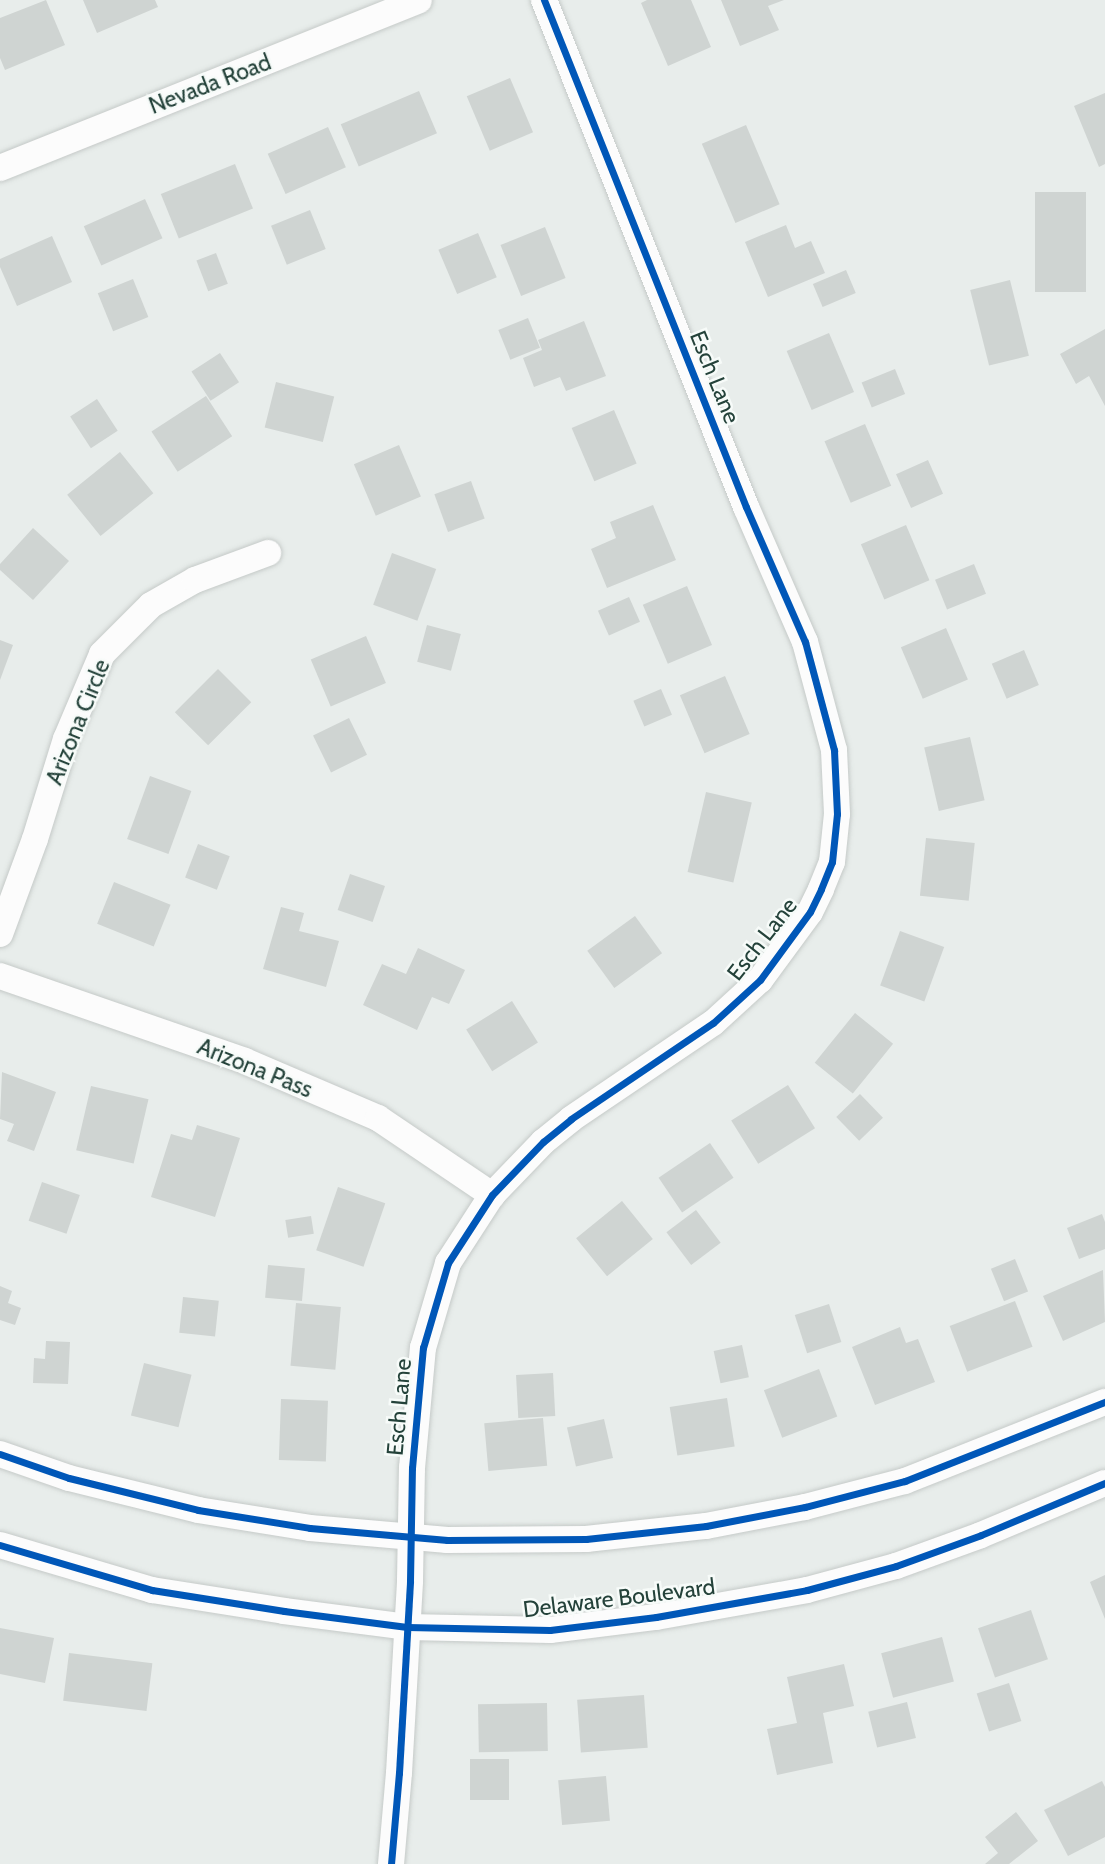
<!DOCTYPE html>
<style>
body{margin:0}
#map{position:relative;width:1105px;height:1864px;overflow:hidden;background:#e8edeb;font-family:Cabin,sans-serif}
div>[style]{position:absolute}
.building>*{inset:0;background:#cfd4d2;transform-origin:0 0}
.roads{filter:drop-shadow(0 0 2px #c5cac8) drop-shadow(0 0 2px #c5cac8)}
.street>*{height:26px;margin:-13px;padding:0 13px;transform-origin:13px;border-radius:13px;background:#fcfcfc}
.cycleway>*{height:7px;margin:-3.5px;padding:0 3.5px;transform-origin:3.5px;border-radius:3.5px;background:#0057b8}
span{translate:-50% -50%;white-space:nowrap;text-align:center;line-height:1.15;-webkit-text-stroke:5px #f7fbf9;paint-order:stroke}
.street-label{font-size:23px;color:#24423a}
</style>
<div id="map">
<div class="building">
<i style="clip-path:polygon(46px 0,65px 45px,5px 70px,0 58px,0 18px)"></i>
<i style="clip-path:polygon(83px 0,155px 0,158px 7px,97px 33px)"></i>
<i style="clip-path:polygon(647px 0,691px 0,711px 47px,668px 66px,641px 3px)"></i>
<i style="clip-path:polygon(721px 0,784px 0,768px 6px,779px 30px,740px 46px)"></i>
<i style="left:510px;top:78px;width:59px;height:47px;rotate:67deg"></i>
<i style="left:419px;top:91px;width:46px;height:85px;rotate:67deg"></i>
<i style="clip-path:polygon(1105px 93px,1105px 164px,1099px 167px,1074px 106px)"></i>
<i style="left:746px;top:125px;width:86px;height:48px;rotate:67deg"></i>
<i style="left:328px;top:127px;width:44px;height:66px;rotate:66deg"></i>
<i style="left:235px;top:164px;width:48px;height:80px;rotate:68deg"></i>
<i style="left:1035px;top:192px;width:51px;height:100px"></i>
<i style="left:145px;top:199px;width:43px;height:67px;rotate:66deg"></i>
<i style="left:310px;top:210px;width:42px;height:42px;rotate:68deg"></i>
<i style="clip-path:polygon(786px 225px,795px 248px,811px 241px,825px 273px,768px 297px,745px 242px)"></i>
<i style="left:545px;top:227px;width:55px;height:48px;rotate:68deg"></i>
<i style="left:478px;top:233px;width:48px;height:43px;rotate:67deg"></i>
<i style="clip-path:polygon(52px 236px,72px 282px,17px 306px,0 267px,0 259px)"></i>
<i style="left:216px;top:253px;width:33px;height:21px;rotate:69deg"></i>
<i style="left:846px;top:270px;width:25px;height:36px;rotate:67deg"></i>
<i style="left:133px;top:279px;width:41px;height:38px;rotate:68deg"></i>
<i style="left:1010px;top:280px;width:78px;height:41px;rotate:76deg"></i>
<i style="left:528px;top:318px;width:32px;height:32px;rotate:68deg"></i>
<i style="clip-path:polygon(584px 321px,606px 376px,566px 391px,560px 377px,534px 387px,523px 358px,542px 350px,538px 340px)"></i>
<i style="clip-path:polygon(1105px 329px,1105px 406px,1089px 376px,1076px 384px,1060px 354px)"></i>
<i style="left:829px;top:333px;width:64px;height:46px;rotate:67deg"></i>
<i style="left:220px;top:353px;width:35px;height:34px;rotate:57deg"></i>
<i style="left:895px;top:369px;width:27px;height:36px;rotate:68deg"></i>
<i style="left:276px;top:382px;width:60px;height:47px;rotate:14deg"></i>
<i style="left:206px;top:396px;width:48px;height:65px;rotate:57deg"></i>
<i style="left:97px;top:399px;width:38px;height:32px;rotate:57deg"></i>
<i style="left:614px;top:410px;width:58px;height:46px;rotate:67deg"></i>
<i style="left:865px;top:424px;width:67px;height:44px;rotate:67deg"></i>
<i style="left:399px;top:445px;width:56px;height:49px;rotate:67deg"></i>
<i style="left:120px;top:452px;width:53px;height:68px;rotate:51deg"></i>
<i style="left:928px;top:460px;width:37px;height:35px;rotate:66deg"></i>
<i style="left:471px;top:481px;width:40px;height:39px;rotate:70deg"></i>
<i style="clip-path:polygon(653px 505px,676px 560px,607px 588px,591px 549px,616px 538px,610px 522px)"></i>
<i style="left:906px;top:525px;width:60px;height:49px;rotate:67deg"></i>
<i style="clip-path:polygon(33px 528px,69px 561px,33px 600px,0 570px,0 564px)"></i>
<i style="left:392px;top:553px;width:47px;height:55px;rotate:20deg"></i>
<i style="left:974px;top:564px;width:32px;height:42px;rotate:68deg"></i>
<i style="left:687px;top:586px;width:64px;height:48px;rotate:67deg"></i>
<i style="left:629px;top:597px;width:27px;height:34px;rotate:66deg"></i>
<i style="left:427px;top:625px;width:35px;height:38px;rotate:15deg"></i>
<i style="left:946px;top:628px;width:56px;height:49px;rotate:67deg"></i>
<i style="left:366px;top:636px;width:51px;height:60px;rotate:67deg"></i>
<i style="clip-path:polygon(0 640px,13px 645px,0 680px)"></i>
<i style="left:1024px;top:650px;width:38px;height:35px;rotate:67deg"></i>
<i style="left:218px;top:669px;width:47px;height:61px;rotate:45deg"></i>
<i style="left:725px;top:676px;width:63px;height:49px;rotate:67deg"></i>
<i style="left:661px;top:689px;width:28px;height:30px;rotate:67deg"></i>
<i style="left:349px;top:718px;width:41px;height:40px;rotate:64deg"></i>
<i style="left:970px;top:737px;width:65px;height:47px;rotate:77deg"></i>
<i style="left:150px;top:776px;width:44px;height:67px;rotate:20deg"></i>
<i style="left:706px;top:792px;width:47px;height:82px;rotate:13deg"></i>
<i style="left:926px;top:838px;width:49px;height:58px;rotate:6deg"></i>
<i style="left:198px;top:844px;width:34px;height:36px;rotate:21deg"></i>
<i style="left:350px;top:874px;width:37px;height:38px;rotate:19deg"></i>
<i style="left:114px;top:882px;width:61px;height:45px;rotate:22deg"></i>
<i style="clip-path:polygon(281px 907px,304px 913px,299px 931px,339px 941px,326px 987px,263px 969px)"></i>
<i style="left:635px;top:916px;width:46px;height:59px;rotate:54deg"></i>
<i style="left:900px;top:931px;width:47px;height:58px;rotate:20deg"></i>
<i style="clip-path:polygon(418px 948px,465px 970px,449px 1004px,432px 997px,417px 1030px,363px 1005px,382px 964px,406px 974px)"></i>
<i style="left:512px;top:1001px;width:49px;height:54px;rotate:58deg"></i>
<i style="left:855px;top:1013px;width:49px;height:64px;rotate:39deg"></i>
<i style="clip-path:polygon(2px 1072px,56px 1092px,34px 1151px,7px 1141px,14px 1124px,0 1119px)"></i>
<i style="left:788px;top:1085px;width:51px;height:67px;rotate:58deg"></i>
<i style="left:91px;top:1086px;width:59px;height:66px;rotate:13deg"></i>
<i style="left:860px;top:1094px;width:33px;height:33px;rotate:46deg"></i>
<i style="clip-path:polygon(197px 1125px,240px 1138px,215px 1217px,151px 1197px,171px 1134px,192px 1140px)"></i>
<i style="left:710px;top:1143px;width:42px;height:62px;rotate:56deg"></i>
<i style="left:42px;top:1182px;width:40px;height:41px;rotate:19deg"></i>
<i style="left:338px;top:1187px;width:50px;height:67px;rotate:19deg"></i>
<i style="left:622px;top:1201px;width:49px;height:59px;rotate:51deg"></i>
<i style="left:696px;top:1210px;width:41px;height:37px;rotate:53deg"></i>
<i style="clip-path:polygon(1102px 1214px,1105px 1222px,1105px 1249px,1079px 1259px,1067px 1228px)"></i>
<i style="left:311px;top:1216px;width:18px;height:26px;rotate:81deg"></i>
<i style="left:1015px;top:1259px;width:35px;height:26px;rotate:68deg"></i>
<i style="left:268px;top:1265px;width:37px;height:33px;rotate:5deg"></i>
<i style="clip-path:polygon(1103px 1270px,1105px 1322px,1063px 1341px,1043px 1296px)"></i>
<i style="clip-path:polygon(0 1286px,12px 1291px,8px 1303px,21px 1308px,15px 1325px,0 1320px)"></i>
<i style="left:183px;top:1297px;width:36px;height:36px;rotate:6deg"></i>
<i style="left:1015px;top:1301px;width:49px;height:70px;rotate:69deg"></i>
<i style="left:296px;top:1303px;width:45px;height:63px;rotate:5deg"></i>
<i style="left:829px;top:1304px;width:40px;height:36px;rotate:72deg"></i>
<i style="clip-path:polygon(900px 1327px,906px 1343px,918px 1339px,935px 1382px,875px 1405px,852px 1347px)"></i>
<i style="clip-path:polygon(46px 1341px,70px 1342px,68px 1384px,33px 1383px,34px 1358px,45px 1359px)"></i>
<i style="left:742px;top:1345px;width:33px;height:29px;rotate:78deg"></i>
<i style="left:144px;top:1363px;width:49px;height:54px;rotate:14deg"></i>
<i style="left:819px;top:1369px;width:51px;height:59px;rotate:69deg"></i>
<i style="left:553px;top:1373px;width:43px;height:37px;rotate:87deg"></i>
<i style="left:727px;top:1398px;width:49px;height:58px;rotate:81deg"></i>
<i style="left:281px;top:1399px;width:47px;height:61px;rotate:2deg"></i>
<i style="left:543px;top:1418px;width:48px;height:59px;rotate:85deg"></i>
<i style="left:604px;top:1419px;width:40px;height:38px;rotate:77deg"></i>
<i style="clip-path:polygon(1105px 1575px,1105px 1619px,1090px 1582px)"></i>
<i style="left:1031px;top:1610px;width:52px;height:56px;rotate:71deg"></i>
<i style="clip-path:polygon(0 1628px,54px 1638px,45px 1683px,0 1674px)"></i>
<i style="left:942px;top:1637px;width:46px;height:63px;rotate:75deg"></i>
<i style="left:69px;top:1653px;width:84px;height:48px;rotate:7deg"></i>
<i style="clip-path:polygon(844px 1664px,854px 1706px,823px 1713px,833px 1763px,777px 1775px,767px 1729px,797px 1723px,787px 1677px)"></i>
<i style="left:1009px;top:1683px;width:40px;height:34px;rotate:72deg"></i>
<i style="left:644px;top:1695px;width:53px;height:67px;rotate:86deg"></i>
<i style="left:907px;top:1702px;width:37px;height:40px;rotate:76deg"></i>
<i style="left:547px;top:1703px;width:48px;height:69px;rotate:89deg"></i>
<i style="left:470px;top:1759px;width:39px;height:41px"></i>
<i style="left:606px;top:1776px;width:45px;height:48px;rotate:85deg"></i>
<i style="clip-path:polygon(1102px 1781px,1105px 1787px,1105px 1837px,1068px 1856px,1044px 1810px)"></i>
<i style="clip-path:polygon(1016px 1812px,1038px 1841px,1009px 1864px,985px 1864px,998px 1853px,985px 1837px)"></i>
</div>
<div class="roads">
<div class="street">
<i style="left:0;top:168px;width:451px;rotate:-21.8deg"></i>
<i style="left:0;top:934px;width:101px;rotate:-69.8deg"></i>
<i style="left:35px;top:839px;width:105px;rotate:-72.8deg"></i>
<i style="left:66px;top:739px;width:92px;rotate:-67deg"></i>
<i style="left:102px;top:654px;width:69px;rotate:-45deg"></i>
<i style="left:151px;top:605px;width:51px;rotate:-29.6deg"></i>
<i style="left:195px;top:580px;width:78px;rotate:-20.3deg"></i>
<i style="left:0;top:976px;width:259px;rotate:19.1deg"></i>
<i style="left:245px;top:1061px;width:145px;rotate:23.2deg"></i>
<i style="left:378px;top:1118px;width:138px;rotate:34deg"></i>
<i style="left:0;top:1454px;width:73px;rotate:19.2deg"></i>
<i style="left:69px;top:1478px;width:133px;rotate:13.9deg"></i>
<i style="left:198px;top:1510px;width:113px;rotate:9.1deg"></i>
<i style="left:310px;top:1528px;width:138px;rotate:5deg"></i>
<i style="left:447px;top:1540px;width:139px;rotate:-0.4deg"></i>
<i style="left:586px;top:1539px;width:121px;rotate:-6.2deg"></i>
<i style="left:706px;top:1526px;width:101px;rotate:-10.9deg"></i>
<i style="left:805px;top:1507px;width:103px;rotate:-14.6deg"></i>
<i style="left:905px;top:1481px;width:215px;rotate:-21.6deg"></i>
<i style="left:0;top:1545px;width:159px;rotate:16.5deg"></i>
<i style="left:152px;top:1590px;width:134px;rotate:9deg"></i>
<i style="left:284px;top:1611px;width:124px;rotate:7.4deg"></i>
<i style="left:407px;top:1627px;width:143px;rotate:1.2deg"></i>
<i style="left:550px;top:1630px;width:107px;rotate:-7deg"></i>
<i style="left:656px;top:1617px;width:153px;rotate:-10.1deg"></i>
<i style="left:807px;top:1590px;width:92px;rotate:-15.1deg"></i>
<i style="left:896px;top:1566px;width:90px;rotate:-20deg"></i>
<i style="left:981px;top:1535px;width:134px;rotate:-22.8deg"></i>
<i style="left:391px;top:1864px;width:91px;rotate:-85deg"></i>
<i style="left:399px;top:1773px;width:192px;rotate:-86.7deg"></i>
<i style="left:410px;top:1581px;width:113px;rotate:-89deg"></i>
<i style="left:412px;top:1468px;width:121px;rotate:-84.8deg"></i>
<i style="left:423px;top:1348px;width:89px;rotate:-73.6deg"></i>
<i style="left:448px;top:1263px;width:81px;rotate:-57.1deg"></i>
<i style="left:492px;top:1195px;width:74px;rotate:-46.1deg"></i>
<i style="left:543px;top:1142px;width:36px;rotate:-39deg"></i>
<i style="left:571px;top:1119px;width:171px;rotate:-34.1deg"></i>
<i style="left:713px;top:1023px;width:64px;rotate:-42.5deg"></i>
<i style="left:760px;top:980px;width:84px;rotate:-53.7deg"></i>
<i style="left:810px;top:912px;width:25px;rotate:-64deg"></i>
<i style="left:821px;top:889px;width:29px;rotate:-68deg"></i>
<i style="left:832px;top:862px;width:48px;rotate:-84.1deg"></i>
<i style="left:837px;top:814px;width:64px;rotate:-92.7deg"></i>
<i style="left:834px;top:750px;width:112px;rotate:-105deg"></i>
<i style="left:805px;top:642px;width:147px;rotate:-113.6deg"></i>
<i style="left:746px;top:507px;width:546px;rotate:-111.72deg"></i>
</div>
</div>
<div class="cycleway">
<i style="left:0;top:1454px;width:73px;rotate:19.2deg"></i>
<i style="left:69px;top:1478px;width:133px;rotate:13.9deg"></i>
<i style="left:198px;top:1510px;width:113px;rotate:9.1deg"></i>
<i style="left:310px;top:1528px;width:138px;rotate:5deg"></i>
<i style="left:447px;top:1540px;width:139px;rotate:-0.4deg"></i>
<i style="left:586px;top:1539px;width:121px;rotate:-6.2deg"></i>
<i style="left:706px;top:1526px;width:101px;rotate:-10.9deg"></i>
<i style="left:805px;top:1507px;width:103px;rotate:-14.6deg"></i>
<i style="left:905px;top:1481px;width:215px;rotate:-21.6deg"></i>
<i style="left:0;top:1545px;width:159px;rotate:16.5deg"></i>
<i style="left:152px;top:1590px;width:134px;rotate:9deg"></i>
<i style="left:284px;top:1611px;width:124px;rotate:7.4deg"></i>
<i style="left:407px;top:1627px;width:143px;rotate:1.2deg"></i>
<i style="left:550px;top:1630px;width:107px;rotate:-7deg"></i>
<i style="left:656px;top:1617px;width:153px;rotate:-10.1deg"></i>
<i style="left:807px;top:1590px;width:92px;rotate:-15.1deg"></i>
<i style="left:896px;top:1566px;width:90px;rotate:-20deg"></i>
<i style="left:981px;top:1535px;width:134px;rotate:-22.8deg"></i>
<i style="left:391px;top:1864px;width:91px;rotate:-85deg"></i>
<i style="left:399px;top:1773px;width:192px;rotate:-86.7deg"></i>
<i style="left:410px;top:1581px;width:113px;rotate:-89deg"></i>
<i style="left:412px;top:1468px;width:121px;rotate:-84.8deg"></i>
<i style="left:423px;top:1348px;width:89px;rotate:-73.6deg"></i>
<i style="left:448px;top:1263px;width:81px;rotate:-57.1deg"></i>
<i style="left:492px;top:1195px;width:74px;rotate:-46.1deg"></i>
<i style="left:543px;top:1142px;width:36px;rotate:-39deg"></i>
<i style="left:571px;top:1119px;width:171px;rotate:-34.1deg"></i>
<i style="left:713px;top:1023px;width:64px;rotate:-42.5deg"></i>
<i style="left:760px;top:980px;width:84px;rotate:-53.7deg"></i>
<i style="left:810px;top:912px;width:25px;rotate:-64deg"></i>
<i style="left:821px;top:889px;width:29px;rotate:-68deg"></i>
<i style="left:832px;top:862px;width:48px;rotate:-84.1deg"></i>
<i style="left:837px;top:814px;width:64px;rotate:-92.7deg"></i>
<i style="left:834px;top:750px;width:112px;rotate:-105deg"></i>
<i style="left:805px;top:642px;width:147px;rotate:-113.6deg"></i>
<i style="left:746px;top:507px;width:546px;rotate:-111.72deg"></i>
</div>
<div class="street-label">
<span style="left:210px;top:84px;rotate:-21deg">Nevada Road</span>
<span style="left:715px;top:377px;rotate:68deg">Esch Lane</span>
<span style="left:78px;top:722px;rotate:-68deg">Arizona Circle</span>
<span style="left:762px;top:939px;rotate:-52deg">Esch Lane</span>
<span style="left:255px;top:1068px;rotate:22deg">Arizona Pass</span>
<span style="left:399px;top:1407px;rotate:-85deg">Esch Lane</span>
<span style="left:619px;top:1598px;rotate:-7deg">Delaware Boulevard</span>
</div>
</div>
